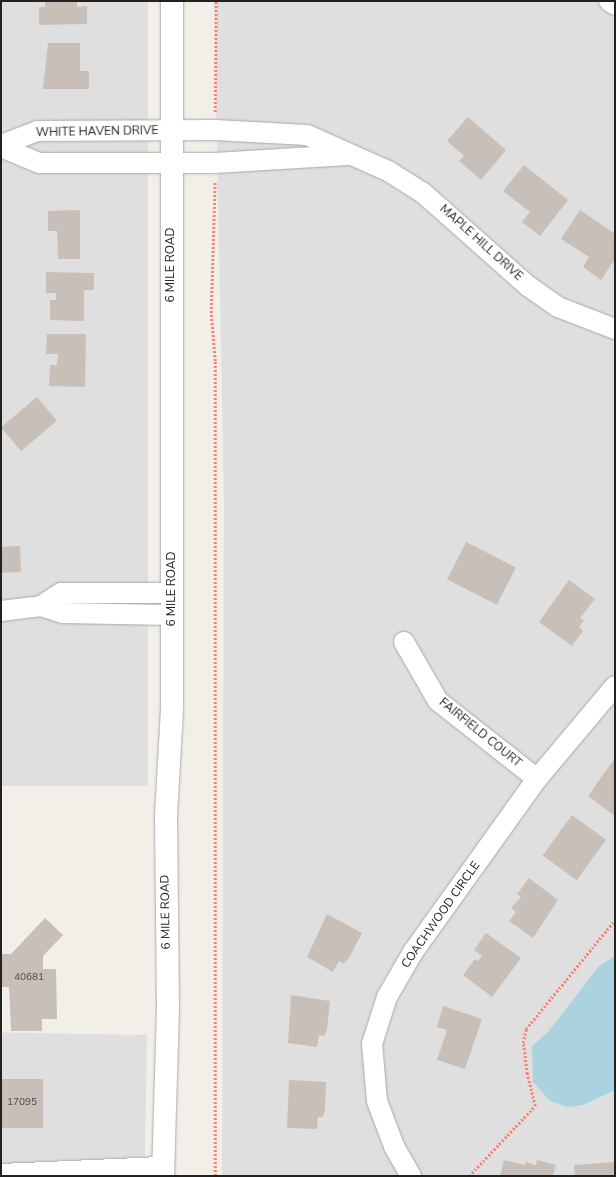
<!DOCTYPE html>
<style>
body{margin:0}
#map{position:relative;width:616px;height:1177px;overflow:hidden;background:#f2efe9;font-family:"Nunito Sans",sans-serif}
div>[style]{position:absolute}
.residential>*{inset:0;background:#e0dfdf;transform-origin:0 0}
.water>*{inset:0;background:#aad3df}
.building>*{inset:0;background:#c7bfb8;transform-origin:0 0}
.path>*{height:2.5px;margin-top:-1.25px;transform-origin:0;background:repeating-linear-gradient(90deg,#fa8072 0 2px,transparent 0 4px)}
.roads{filter:drop-shadow(0 0 1px #a9a9a9) drop-shadow(0 0 1px #a9a9a9)}
.minor>*{height:20px;margin:-10px;padding:0 10px;transform-origin:10px;border-radius:10px;background:#fff}
.tertiary>*{height:22px;margin:-11px;padding:0 11px;transform-origin:11px;border-radius:11px;background:#fff}
span{translate:-50% -50%;white-space:nowrap;text-align:center;line-height:1.15;-webkit-text-stroke:3px #fff;paint-order:stroke}
.number-label{font-size:10px;color:#4b4948}
.number-label span{-webkit-text-stroke-width:0}
.street-label{font-size:12px;color:#222}
.frame{position:absolute;inset:0;border:2px solid #222;pointer-events:none}
</style>
<div id="map">
<div class="residential">
<i style="left:1px;top:1px;width:147px;height:785px"></i>
<i style="clip-path:polygon(214px 1px,615px 1px,615px 1176px,222px 1176px,224px 500px)"></i>
<i style="left:147px;top:1035px;width:141px;height:146px;rotate:91deg"></i>
</div>
<div class="water">
<i style="clip-path:polygon(615px 956px,615px 1090px,583px 1105px,568px 1107px,550px 1101px,533px 1082px,532px 1046px,548px 1032px,599px 966px)"></i>
</div>
<div class="building">
<i style="clip-path:polygon(45px 1px,77px 1px,77px 7px,87px 6px,87px 24px,39px 25px,39px 7px,45px 7px)"></i>
<i style="clip-path:polygon(48px 43px,80px 43px,80px 71px,89px 71px,89px 89px,43px 89px)"></i>
<i style="clip-path:polygon(468px 117px,506px 150px,481px 180px,459px 161px,464px 156px,447px 141px)"></i>
<i style="clip-path:polygon(524px 165px,568px 200px,540px 236px,522px 222px,530px 212px,503px 191px)"></i>
<i style="clip-path:polygon(80px 210px,80px 259px,58px 259px,57px 231px,48px 231px,48px 211px)"></i>
<i style="clip-path:polygon(580px 210px,615px 234px,615px 259px,601px 280px,583px 267px,589px 257px,561px 239px)"></i>
<i style="clip-path:polygon(46px 272px,94px 273px,94px 290px,84px 290px,84px 321px,50px 320px,50px 300px,56px 300px,56px 293px,46px 293px)"></i>
<i style="clip-path:polygon(47px 334px,86px 334px,85px 387px,49px 386px,50px 365px,57px 365px,58px 354px,46px 354px)"></i>
<i style="left:37px;top:397px;width:31px;height:47px;rotate:50deg"></i>
<i style="left:466px;top:542px;width:56px;height:42px;rotate:27deg"></i>
<i style="left:20px;top:546px;width:26px;height:19px;rotate:88deg"></i>
<i style="clip-path:polygon(569px 580px,595px 599px,580px 618px,584px 620px,579px 627px,583px 631px,572px 646px,539px 622px)"></i>
<i style="clip-path:polygon(615px 758px,615px 816px,588px 796px)"></i>
<i style="left:572px;top:815px;width:42px;height:50px;rotate:36deg"></i>
<i style="clip-path:polygon(529px 878px,558px 900px,533px 938px,509px 921px,516px 912px,511px 908px,521px 897px,517px 894px)"></i>
<i style="clip-path:polygon(327px 914px,362px 933px,349px 958px,343px 964px,339px 961px,333px 972px,307px 957px)"></i>
<i style="clip-path:polygon(45px 918px,63px 935px,43px 956px,43px 969px,56px 969px,57px 1019px,42px 1019px,42px 1031px,11px 1031px,9px 987px,1px 987px,1px 954px,11px 954px)"></i>
<i style="clip-path:polygon(486px 933px,521px 958px,492px 997px,463px 975px,475px 959px,478px 961px,482px 956px,474px 950px)"></i>
<i style="clip-path:polygon(291px 995px,330px 1001px,327px 1029px,324px 1036px,319px 1035px,317px 1047px,288px 1043px)"></i>
<i style="clip-path:polygon(443px 1006px,482px 1019px,465px 1069px,437px 1060px,447px 1030px,437px 1027px)"></i>
<i style="left:1px;top:1079px;width:42px;height:49px"></i>
<i style="clip-path:polygon(289px 1080px,326px 1082px,325px 1110px,323px 1117px,318px 1117px,317px 1129px,287px 1128px)"></i>
<i style="clip-path:polygon(504px 1160px,525px 1165px,526px 1162px,536px 1165px,537px 1160px,556px 1165px,553px 1176px,500px 1176px)"></i>
<i style="clip-path:polygon(615px 1162px,615px 1176px,575px 1176px,574px 1165px)"></i>
</div>
<div class="path">
<i style="left:215px;top:112px;width:111px;rotate:-89.5deg"></i>
<i style="left:215px;top:1176px;width:815px;rotate:-90deg"></i>
<i style="left:215px;top:361px;width:48px;rotate:-94.8deg"></i>
<i style="left:211px;top:313px;width:132px;rotate:-88.3deg"></i>
<i style="left:469px;top:1176px;width:96px;rotate:-46.7deg"></i>
<i style="left:535px;top:1106px;width:33px;rotate:-104deg"></i>
<i style="left:527px;top:1074px;width:31px;rotate:-97deg"></i>
<i style="left:523px;top:1043px;width:14px;rotate:-78deg"></i>
<i style="left:526px;top:1029px;width:141px;rotate:-50.8deg"></i>
</div>
<div class="roads">
<div class="minor">
<i style="left:609px;top:1px;width:7px;rotate:34deg"></i>
<i style="left:1px;top:145px;width:39px;rotate:-21deg"></i>
<i style="left:37px;top:131px;width:178px;rotate:-0.3deg"></i>
<i style="left:215px;top:130px;width:92px;rotate:3.1deg"></i>
<i style="left:307px;top:135px;width:89px;rotate:24deg"></i>
<i style="left:388px;top:171px;width:40px;rotate:32deg"></i>
<i style="left:422px;top:192px;width:142px;rotate:41.6deg"></i>
<i style="left:528px;top:286px;width:37px;rotate:35deg"></i>
<i style="left:558px;top:307px;width:61px;rotate:21.1deg"></i>
<i style="left:1px;top:147px;width:41px;rotate:22.8deg"></i>
<i style="left:39px;top:163px;width:176px"></i>
<i style="left:215px;top:163px;width:132px;rotate:-3.5deg"></i>
<i style="left:172px;top:593px;width:111px;rotate:180deg"></i>
<i style="left:61px;top:593px;width:24px;rotate:147deg"></i>
<i style="left:41px;top:606px;width:22px;rotate:18deg"></i>
<i style="left:62px;top:613px;width:110px;rotate:1deg"></i>
<i style="left:1px;top:611px;width:40px;rotate:-7.1deg"></i>
<i style="left:404px;top:642px;width:68px;rotate:60deg"></i>
<i style="left:438px;top:701px;width:126px;rotate:38.2deg"></i>
<i style="left:1px;top:1174px;width:162px;rotate:-2.5deg"></i>
<i style="left:411px;top:1176px;width:34px;rotate:-120deg"></i>
<i style="left:394px;top:1146px;width:48px;rotate:-110.7deg"></i>
<i style="left:377px;top:1101px;width:57px;rotate:-95deg"></i>
<i style="left:372px;top:1044px;width:49px;rotate:-72.3deg"></i>
<i style="left:387px;top:997px;width:52px;rotate:-60deg"></i>
<i style="left:413px;top:952px;width:213px;rotate:-54.4deg"></i>
<i style="left:537px;top:779px;width:121px;rotate:-50deg"></i>
</div>
<div class="tertiary">
<i style="left:163px;top:1176px;width:168px;rotate:-88.3deg"></i>
<i style="left:168px;top:1008px;width:192px;rotate:-90.6deg"></i>
<i style="left:166px;top:816px;width:109px;rotate:-86.8deg"></i>
<i style="left:172px;top:707px;width:706px;rotate:-90deg"></i>
</div>
</div>
<div class="number-label">
<span style="left:29px;top:978px">40681</span>
<span style="left:22px;top:1103px">17095</span>
</div>
<div class="street-label">
<span style="left:97px;top:132px;rotate:-1deg">WHITE HAVEN DRIVE</span>
<span style="left:481px;top:243px;rotate:42deg">MAPLE HILL DRIVE</span>
<span style="left:171px;top:265px;rotate:-90deg">6 MILE ROAD</span>
<span style="left:172px;top:589px;rotate:-90deg">6 MILE ROAD</span>
<span style="left:480px;top:733px;rotate:39deg">FAIRFIELD COURT</span>
<span style="left:166px;top:912px;rotate:-91deg">6 MILE ROAD</span>
<span style="left:441px;top:915px;rotate:-55deg">COACHWOOD CIRCLE</span>
</div>
<div class="frame"></div>
</div>
